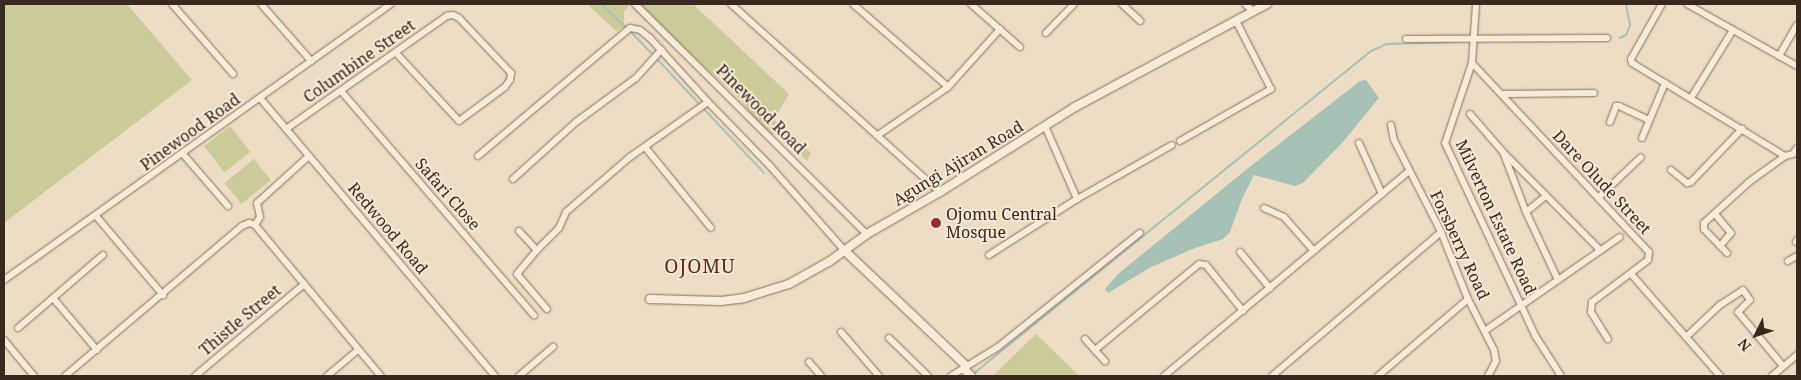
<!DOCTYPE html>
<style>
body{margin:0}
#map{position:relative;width:1801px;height:380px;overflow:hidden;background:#edddc5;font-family:"Noto Serif",serif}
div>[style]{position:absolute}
.green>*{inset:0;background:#cbcb99;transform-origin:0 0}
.water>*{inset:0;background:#a7c1b6}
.stream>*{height:2px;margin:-1px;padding:0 1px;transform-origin:1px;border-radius:1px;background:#a7c1b6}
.roads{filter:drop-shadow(0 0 1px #886f5c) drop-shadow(0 0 1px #886f5c)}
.minor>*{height:6px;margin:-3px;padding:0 3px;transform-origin:3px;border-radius:3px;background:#f8ebd9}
.tertiary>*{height:8px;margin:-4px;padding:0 4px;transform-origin:4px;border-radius:4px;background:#f8ebd9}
.dots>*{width:14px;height:14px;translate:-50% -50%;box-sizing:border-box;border:2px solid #f5e8d5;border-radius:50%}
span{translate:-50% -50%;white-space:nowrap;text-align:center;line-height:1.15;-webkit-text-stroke:4px #f5e8d5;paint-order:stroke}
.street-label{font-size:16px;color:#38291f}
.poi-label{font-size:16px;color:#38291f}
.left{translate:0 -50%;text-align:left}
.quarter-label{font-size:19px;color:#642720;letter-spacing:1px}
.frame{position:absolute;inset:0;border:5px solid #38291f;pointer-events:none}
.north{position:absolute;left:1731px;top:310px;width:50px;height:50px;-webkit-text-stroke:4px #f5e8d5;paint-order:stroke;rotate:229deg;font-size:14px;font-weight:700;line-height:20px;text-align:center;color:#38291f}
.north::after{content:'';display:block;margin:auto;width:18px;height:22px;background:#38291f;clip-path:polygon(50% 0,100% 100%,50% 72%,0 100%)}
</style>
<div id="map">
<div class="green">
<i style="clip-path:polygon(4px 4px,127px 4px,192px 80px,4px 223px)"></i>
<i style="clip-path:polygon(587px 4px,631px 4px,624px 11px,624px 27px,616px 31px)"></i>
<i style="clip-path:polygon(634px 4px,693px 4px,789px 94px,774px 120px,811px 153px,807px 161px,775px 133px,769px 137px,737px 96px)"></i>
<i style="left:230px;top:126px;width:33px;height:33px;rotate:52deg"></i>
<i style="left:254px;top:159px;width:27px;height:38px;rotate:51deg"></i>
<i style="clip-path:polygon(1036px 334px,1079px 376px,993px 376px)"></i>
</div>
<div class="water">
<i style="clip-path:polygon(1366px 80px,1379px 98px,1343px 142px,1303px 183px,1295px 186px,1254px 175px,1242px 199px,1230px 232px,1223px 239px,1195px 248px,1151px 267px,1108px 293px,1105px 289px,1118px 274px,1252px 165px,1360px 81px)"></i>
</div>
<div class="stream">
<i style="left:601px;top:4px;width:35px;rotate:43deg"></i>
<i style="left:630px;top:31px;width:33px;rotate:46deg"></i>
<i style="left:1620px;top:38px;width:7px;rotate:-27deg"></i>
<i style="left:1626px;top:35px;width:11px;rotate:-68deg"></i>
<i style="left:1630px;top:25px;width:21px;rotate:-101deg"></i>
<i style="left:656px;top:58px;width:158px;rotate:46.8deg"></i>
<i style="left:973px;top:374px;width:513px;rotate:-39.06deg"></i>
<i style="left:1371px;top:51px;width:17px;rotate:-24deg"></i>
<i style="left:1387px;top:44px;width:70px;rotate:-1.6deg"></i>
</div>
<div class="roads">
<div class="minor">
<i style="left:172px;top:4px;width:93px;rotate:48.9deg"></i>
<i style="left:261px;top:4px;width:76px;rotate:48.7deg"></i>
<i style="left:635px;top:4px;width:327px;rotate:44.8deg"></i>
<i style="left:731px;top:4px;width:281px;rotate:42deg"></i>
<i style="left:853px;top:4px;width:126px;rotate:41.1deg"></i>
<i style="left:971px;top:4px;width:65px;rotate:41.3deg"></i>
<i style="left:1122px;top:4px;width:25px;rotate:43deg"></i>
<i style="left:1245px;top:4px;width:11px;rotate:41deg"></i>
<i style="left:1476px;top:4px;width:59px;rotate:93.9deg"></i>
<i style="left:1472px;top:63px;width:84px;rotate:108.6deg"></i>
<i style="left:1445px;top:143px;width:214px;rotate:64.9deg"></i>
<i style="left:1536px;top:337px;width:46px;rotate:57.3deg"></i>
<i style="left:1662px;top:4px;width:63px;rotate:119.4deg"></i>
<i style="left:1631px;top:59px;width:4px;rotate:76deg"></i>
<i style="left:1632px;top:63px;width:179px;rotate:31.3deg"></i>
<i style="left:1785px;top:156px;width:8px;rotate:-14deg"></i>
<i style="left:1793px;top:154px;width:7px;rotate:-56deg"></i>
<i style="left:1687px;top:4px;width:126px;rotate:29.4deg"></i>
<i style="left:1046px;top:33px;width:40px;rotate:-46deg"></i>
<i style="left:1406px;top:39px;width:201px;rotate:-0.3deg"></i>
<i style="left:1779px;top:56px;width:36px;rotate:-60deg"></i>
<i style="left:1472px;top:63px;width:259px;rotate:46.9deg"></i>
<i style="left:1649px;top:252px;width:8px;rotate:97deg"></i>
<i style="left:1648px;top:260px;width:70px;rotate:143.1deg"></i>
<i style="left:1592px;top:302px;width:10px;rotate:96deg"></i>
<i style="left:1591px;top:312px;width:32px;rotate:58deg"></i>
<i style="left:341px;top:91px;width:296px;rotate:49.3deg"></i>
<i style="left:1502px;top:94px;width:92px;rotate:-0.6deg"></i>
<i style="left:260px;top:98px;width:364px;rotate:49.8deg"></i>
<i style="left:1691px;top:98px;width:80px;rotate:-58.3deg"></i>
<i style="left:1470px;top:114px;width:50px;rotate:49deg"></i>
<i style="left:1503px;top:152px;width:64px;rotate:69deg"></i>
<i style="left:1526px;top:212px;width:75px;rotate:64.8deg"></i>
<i style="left:1610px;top:122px;width:17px;rotate:-69deg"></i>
<i style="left:1616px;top:106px;width:3px"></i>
<i style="left:1619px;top:106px;width:33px;rotate:25deg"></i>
<i style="left:1391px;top:125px;width:15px;rotate:79deg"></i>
<i style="left:1394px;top:140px;width:103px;rotate:62.9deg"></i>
<i style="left:1441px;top:232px;width:72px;rotate:68.1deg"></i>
<i style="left:1468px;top:299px;width:57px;rotate:63deg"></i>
<i style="left:1494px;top:350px;width:11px;rotate:80deg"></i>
<i style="left:1496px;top:361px;width:17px;rotate:118deg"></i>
<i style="left:1045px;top:126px;width:80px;rotate:66.3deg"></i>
<i style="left:286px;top:129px;width:197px;rotate:-35.1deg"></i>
<i style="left:447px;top:16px;width:6px;rotate:-9deg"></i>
<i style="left:453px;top:15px;width:7px;rotate:27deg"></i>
<i style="left:459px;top:18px;width:76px;rotate:46.6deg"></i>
<i style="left:511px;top:73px;width:7px;rotate:98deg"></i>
<i style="left:510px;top:80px;width:9px;rotate:126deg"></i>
<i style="left:505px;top:87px;width:57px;rotate:143.5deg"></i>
<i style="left:459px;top:121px;width:93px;rotate:-132.8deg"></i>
<i style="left:878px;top:135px;width:85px;rotate:-34.4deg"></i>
<i style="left:948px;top:87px;width:78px;rotate:-48.1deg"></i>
<i style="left:1642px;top:138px;width:60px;rotate:-67.3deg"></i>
<i style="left:1180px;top:141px;width:105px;rotate:-29.7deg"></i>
<i style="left:1271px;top:89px;width:76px;rotate:-117.2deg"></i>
<i style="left:1359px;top:143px;width:56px;rotate:65.7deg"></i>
<i style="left:645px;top:147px;width:104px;rotate:50.8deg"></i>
<i style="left:183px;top:154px;width:69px;rotate:49.1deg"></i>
<i style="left:1505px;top:154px;width:136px;rotate:45.3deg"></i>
<i style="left:478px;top:156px;width:199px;rotate:-40.1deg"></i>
<i style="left:630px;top:28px;width:10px;rotate:11deg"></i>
<i style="left:640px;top:30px;width:13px;rotate:39deg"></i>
<i style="left:650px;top:38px;width:86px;rotate:47.8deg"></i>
<i style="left:708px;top:102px;width:89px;rotate:45.9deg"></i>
<i style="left:770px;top:166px;width:113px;rotate:48.6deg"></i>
<i style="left:1671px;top:170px;width:21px;rotate:39deg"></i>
<i style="left:1687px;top:183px;width:4px;rotate:-14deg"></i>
<i style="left:1691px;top:182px;width:74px;rotate:-46.1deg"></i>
<i style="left:513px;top:179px;width:85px;rotate:-42.1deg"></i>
<i style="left:576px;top:122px;width:74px;rotate:-36.3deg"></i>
<i style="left:636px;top:78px;width:38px;rotate:-48deg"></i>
<i style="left:1598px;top:198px;width:59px;rotate:-43.6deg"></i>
<i style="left:1264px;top:208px;width:22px;rotate:24deg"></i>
<i style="left:1284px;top:217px;width:45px;rotate:48.6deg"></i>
<i style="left:1526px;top:212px;width:26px;rotate:-39deg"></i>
<i style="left:1715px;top:214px;width:25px;rotate:50deg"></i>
<i style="left:1731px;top:233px;width:17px;rotate:130deg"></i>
<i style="left:96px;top:216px;width:104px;rotate:49.7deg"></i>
<i style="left:255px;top:225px;width:9px;rotate:-58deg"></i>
<i style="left:260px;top:217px;width:14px;rotate:-102deg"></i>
<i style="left:257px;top:203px;width:70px;rotate:-42.1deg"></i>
<i style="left:519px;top:231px;width:26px;rotate:47deg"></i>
<i style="left:537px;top:250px;width:31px;rotate:-45deg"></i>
<i style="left:559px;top:228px;width:17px;rotate:-66deg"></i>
<i style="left:566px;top:212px;width:84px;rotate:-40.7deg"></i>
<i style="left:630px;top:157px;width:95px;rotate:-35.2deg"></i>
<i style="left:1796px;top:242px;width:2px;rotate:-63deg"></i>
<i style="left:537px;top:250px;width:31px;rotate:130deg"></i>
<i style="left:517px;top:274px;width:46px;rotate:49.4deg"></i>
<i style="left:1240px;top:252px;width:47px;rotate:50.2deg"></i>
<i style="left:1727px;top:253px;width:33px;rotate:-134deg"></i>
<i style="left:1704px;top:229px;width:6px;rotate:-90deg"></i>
<i style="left:1704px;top:223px;width:61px;rotate:-42.3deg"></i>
<i style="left:1749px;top:182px;width:44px;rotate:-35.8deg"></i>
<i style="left:989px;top:255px;width:104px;rotate:-32.5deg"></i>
<i style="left:1077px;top:199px;width:109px;rotate:-29.6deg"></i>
<i style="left:1788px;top:261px;width:10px;rotate:-29deg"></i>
<i style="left:1632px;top:275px;width:134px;rotate:48.9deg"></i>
<i style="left:4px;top:280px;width:475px;rotate:-35.5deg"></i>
<i style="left:53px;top:298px;width:68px;rotate:49.8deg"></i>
<i style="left:18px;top:328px;width:112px;rotate:-40.7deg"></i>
<i style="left:1486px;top:330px;width:163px;rotate:-34.8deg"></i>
<i style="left:841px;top:332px;width:58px;rotate:49.2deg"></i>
<i style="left:1686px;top:337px;width:47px;rotate:-43.3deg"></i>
<i style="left:1720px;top:305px;width:27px;rotate:-33deg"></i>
<i style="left:1743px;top:290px;width:12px;rotate:55deg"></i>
<i style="left:1750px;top:300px;width:17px;rotate:135deg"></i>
<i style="left:1738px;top:312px;width:70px;rotate:50.2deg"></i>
<i style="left:889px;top:338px;width:54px;rotate:44.3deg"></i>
<i style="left:1085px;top:339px;width:30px;rotate:48deg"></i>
<i style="left:4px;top:340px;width:47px;rotate:50.2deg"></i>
<i style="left:1095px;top:350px;width:135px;rotate:-39.6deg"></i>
<i style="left:1199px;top:264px;width:7px;rotate:8deg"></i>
<i style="left:1206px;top:265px;width:59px;rotate:51.2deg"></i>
<i style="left:809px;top:362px;width:18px;rotate:49deg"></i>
<i style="left:65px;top:376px;width:232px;rotate:-40.3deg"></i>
<i style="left:242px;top:226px;width:8px;rotate:-23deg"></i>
<i style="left:249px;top:223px;width:6px;rotate:18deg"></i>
<i style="left:255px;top:225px;width:197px;rotate:50.2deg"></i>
<i style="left:195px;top:376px;width:141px;rotate:-40.1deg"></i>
<i style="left:327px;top:376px;width:40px;rotate:-40deg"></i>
<i style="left:519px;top:376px;width:45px;rotate:-40.5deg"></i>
<i style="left:951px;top:376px;width:55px;rotate:-31.7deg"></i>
<i style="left:998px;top:347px;width:182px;rotate:-38.8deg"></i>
<i style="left:1164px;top:376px;width:319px;rotate:-39.9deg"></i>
<i style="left:1272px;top:376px;width:222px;rotate:-40.4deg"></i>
<i style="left:1378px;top:376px;width:118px;rotate:-40.5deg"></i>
<i style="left:1772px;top:376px;width:33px;rotate:-40deg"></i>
</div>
<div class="tertiary">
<i style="left:845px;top:251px;width:167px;rotate:43.5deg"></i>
<i style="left:966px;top:366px;width:4px;rotate:104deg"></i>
<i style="left:965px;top:370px;width:8px;rotate:45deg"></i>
<i style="left:650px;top:299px;width:71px;rotate:1.6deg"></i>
<i style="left:721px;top:301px;width:23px;rotate:-7deg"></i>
<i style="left:744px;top:298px;width:47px;rotate:-17.3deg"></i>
<i style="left:789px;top:284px;width:47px;rotate:-29.3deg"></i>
<i style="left:830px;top:261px;width:46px;rotate:-36.1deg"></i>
<i style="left:867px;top:234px;width:84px;rotate:-29.9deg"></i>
<i style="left:940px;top:192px;width:160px;rotate:-32.2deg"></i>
<i style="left:1075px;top:107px;width:218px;rotate:-28.2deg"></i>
</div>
</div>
<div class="dots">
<i style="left:936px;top:223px;background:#952d39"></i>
</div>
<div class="street-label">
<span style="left:359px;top:61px;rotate:-35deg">Columbine Street</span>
<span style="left:761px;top:109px;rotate:45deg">Pinewood Road</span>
<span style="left:190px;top:132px;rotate:-36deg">Pinewood Road</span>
<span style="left:958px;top:163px;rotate:-31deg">Agungi Ajiran Road</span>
<span style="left:1602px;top:182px;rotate:47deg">Dare Olude Street</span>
<span style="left:448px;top:194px;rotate:49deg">Safari Close</span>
<span style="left:1496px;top:217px;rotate:65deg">Milverton Estate Road</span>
<span style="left:388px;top:228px;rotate:50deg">Redwood Road</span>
<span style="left:1460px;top:245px;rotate:65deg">Forsberry Road</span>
<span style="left:240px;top:320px;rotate:-40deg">Thistle Street</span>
</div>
<div class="poi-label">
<span class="left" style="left:946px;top:223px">Ojomu Central<br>Mosque</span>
</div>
<div class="quarter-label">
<span style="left:700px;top:267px">OJOMU</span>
</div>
<div class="frame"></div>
<div class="north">N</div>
</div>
